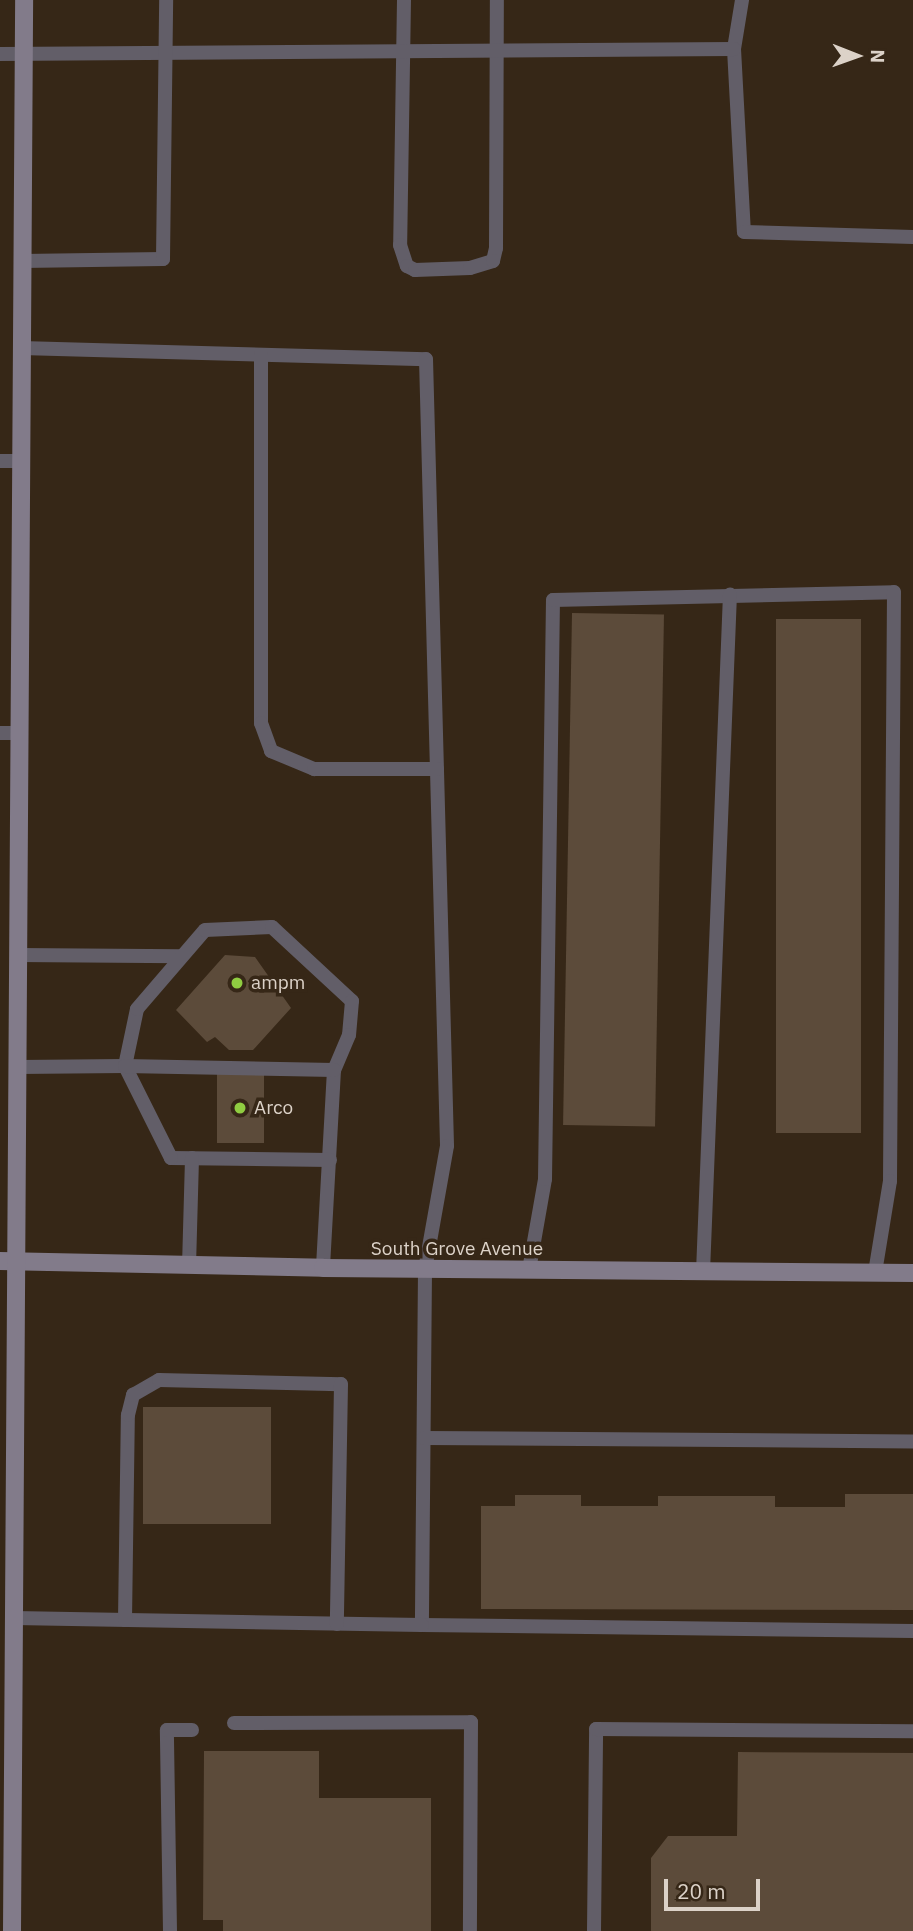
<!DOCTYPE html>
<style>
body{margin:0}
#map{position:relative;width:913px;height:1931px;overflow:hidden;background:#362717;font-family:"IBM Plex Sans",sans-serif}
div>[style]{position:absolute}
.building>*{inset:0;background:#5c4b3a;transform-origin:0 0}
.lane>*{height:14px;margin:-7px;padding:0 7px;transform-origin:7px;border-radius:7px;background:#625e68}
.secondary>*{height:18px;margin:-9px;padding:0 9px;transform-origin:9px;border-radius:9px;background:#827b8a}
.dots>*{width:19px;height:19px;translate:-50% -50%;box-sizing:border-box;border:4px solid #362717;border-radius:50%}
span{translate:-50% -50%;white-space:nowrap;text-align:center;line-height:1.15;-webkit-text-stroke:7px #362717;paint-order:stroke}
.poi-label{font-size:19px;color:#dcd2c8}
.left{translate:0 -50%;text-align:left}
.street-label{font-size:19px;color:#dcd2c8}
.north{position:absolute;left:822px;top:21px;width:70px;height:70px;-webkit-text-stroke:5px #362717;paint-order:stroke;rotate:91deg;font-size:19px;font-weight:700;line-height:28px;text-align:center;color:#dcd2c8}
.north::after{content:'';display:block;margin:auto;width:24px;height:32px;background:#dcd2c8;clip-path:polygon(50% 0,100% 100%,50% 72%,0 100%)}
.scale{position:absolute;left:664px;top:1879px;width:96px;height:32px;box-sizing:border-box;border:4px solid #dcd2c8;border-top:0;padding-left:9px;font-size:21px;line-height:24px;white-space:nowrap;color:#dcd2c8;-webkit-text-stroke:5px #362717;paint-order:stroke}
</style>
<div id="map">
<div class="building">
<i style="left:572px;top:613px;width:92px;height:512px;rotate:1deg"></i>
<i style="left:776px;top:619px;width:85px;height:514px"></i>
<i style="clip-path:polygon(225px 955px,255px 957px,291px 1008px,253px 1050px,229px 1050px,215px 1037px,207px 1042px,176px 1010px)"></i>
<i style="left:217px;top:1074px;width:47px;height:69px"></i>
<i style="left:143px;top:1407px;width:128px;height:117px"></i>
<i style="clip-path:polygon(845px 1494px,913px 1494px,913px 1610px,481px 1609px,481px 1506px,515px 1506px,515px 1495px,581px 1495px,581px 1506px,658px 1506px,658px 1496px,775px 1496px,775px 1507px,845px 1507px)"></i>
<i style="clip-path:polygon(204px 1751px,319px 1751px,319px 1798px,431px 1798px,431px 1931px,223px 1931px,223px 1920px,203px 1920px)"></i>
<i style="clip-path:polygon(738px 1752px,913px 1753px,913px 1931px,651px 1931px,651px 1858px,668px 1836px,737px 1836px)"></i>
</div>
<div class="lane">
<i style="left:404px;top:0;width:245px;rotate:90.9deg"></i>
<i style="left:400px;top:245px;width:22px;rotate:72deg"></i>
<i style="left:407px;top:266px;width:9px;rotate:27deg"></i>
<i style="left:415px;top:270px;width:55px;rotate:-2.1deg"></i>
<i style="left:470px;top:268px;width:24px;rotate:-17deg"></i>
<i style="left:493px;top:261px;width:13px;rotate:-77deg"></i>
<i style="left:496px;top:248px;width:248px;rotate:-89.8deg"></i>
<i style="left:742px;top:0;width:50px;rotate:99.3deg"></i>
<i style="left:734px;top:49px;width:183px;rotate:86.9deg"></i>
<i style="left:744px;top:232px;width:169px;rotate:1.7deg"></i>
<i style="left:0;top:54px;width:734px;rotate:-0.39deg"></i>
<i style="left:22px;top:261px;width:141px;rotate:-0.8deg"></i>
<i style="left:163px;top:259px;width:259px;rotate:-89.3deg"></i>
<i style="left:21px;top:348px;width:405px;rotate:1.6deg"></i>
<i style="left:426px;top:359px;width:787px;rotate:88.47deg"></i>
<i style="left:447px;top:1146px;width:126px;rotate:100.1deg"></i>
<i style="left:425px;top:1270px;width:355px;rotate:90.5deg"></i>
<i style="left:422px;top:1625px;width:491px;rotate:0.7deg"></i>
<i style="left:261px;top:355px;width:368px;rotate:90deg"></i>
<i style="left:261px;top:723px;width:30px;rotate:70deg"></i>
<i style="left:271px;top:751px;width:47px;rotate:22.7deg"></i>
<i style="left:314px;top:769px;width:123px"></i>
<i style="left:0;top:461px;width:21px"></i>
<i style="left:0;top:733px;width:20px"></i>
<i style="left:18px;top:955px;width:163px;rotate:0.4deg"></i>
<i style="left:18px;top:1067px;width:107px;rotate:-0.5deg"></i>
<i style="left:125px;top:1066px;width:58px;rotate:-78.1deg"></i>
<i style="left:137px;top:1009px;width:104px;rotate:-49.3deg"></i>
<i style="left:205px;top:930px;width:67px;rotate:-2.6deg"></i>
<i style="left:272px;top:927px;width:109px;rotate:42.8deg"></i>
<i style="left:352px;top:1001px;width:34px;rotate:95deg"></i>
<i style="left:349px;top:1035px;width:38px;rotate:113deg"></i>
<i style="left:334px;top:1070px;width:198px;rotate:93.2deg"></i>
<i style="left:330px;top:1160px;width:159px;rotate:-179.3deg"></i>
<i style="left:171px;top:1158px;width:103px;rotate:-116.6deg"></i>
<i style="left:125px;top:1066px;width:209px;rotate:1.1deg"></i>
<i style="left:189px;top:1266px;width:108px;rotate:-88.4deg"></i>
<i style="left:529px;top:1270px;width:92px;rotate:-80deg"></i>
<i style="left:545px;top:1179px;width:579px;rotate:-89.21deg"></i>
<i style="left:553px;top:600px;width:341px;rotate:-1.3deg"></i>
<i style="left:894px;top:592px;width:589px;rotate:90.39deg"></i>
<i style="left:890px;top:1181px;width:93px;rotate:99.3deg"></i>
<i style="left:703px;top:1272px;width:678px;rotate:-87.72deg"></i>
<i style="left:424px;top:1438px;width:489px;rotate:0.4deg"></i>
<i style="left:14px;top:1618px;width:408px;rotate:1deg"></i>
<i style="left:125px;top:1620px;width:205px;rotate:-89.2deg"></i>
<i style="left:128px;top:1415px;width:21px;rotate:-76deg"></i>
<i style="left:133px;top:1395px;width:30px;rotate:-30deg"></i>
<i style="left:159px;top:1380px;width:182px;rotate:1.3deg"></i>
<i style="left:341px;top:1384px;width:240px;rotate:91deg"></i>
<i style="left:234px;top:1723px;width:237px;rotate:-0.2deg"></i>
<i style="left:471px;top:1722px;width:209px;rotate:90.3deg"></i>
<i style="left:170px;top:1931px;width:201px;rotate:-90.9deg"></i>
<i style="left:167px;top:1730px;width:25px"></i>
<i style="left:594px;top:1931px;width:202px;rotate:-89.4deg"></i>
<i style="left:596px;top:1729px;width:317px;rotate:0.4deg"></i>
</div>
<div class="secondary">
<i style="left:0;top:1261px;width:323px;rotate:1.2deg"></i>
<i style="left:323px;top:1268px;width:590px;rotate:0.49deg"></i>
<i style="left:12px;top:1931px;width:1931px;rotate:-89.64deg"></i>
</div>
<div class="dots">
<i style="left:237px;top:983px;background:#90cd41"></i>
<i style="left:240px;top:1108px;background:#90cd41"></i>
</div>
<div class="poi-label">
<span class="left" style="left:251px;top:983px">ampm</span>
<span class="left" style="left:254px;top:1108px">Arco</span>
</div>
<div class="street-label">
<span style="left:457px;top:1249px">South Grove Avenue</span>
</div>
<div class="north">N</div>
<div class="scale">20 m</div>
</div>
